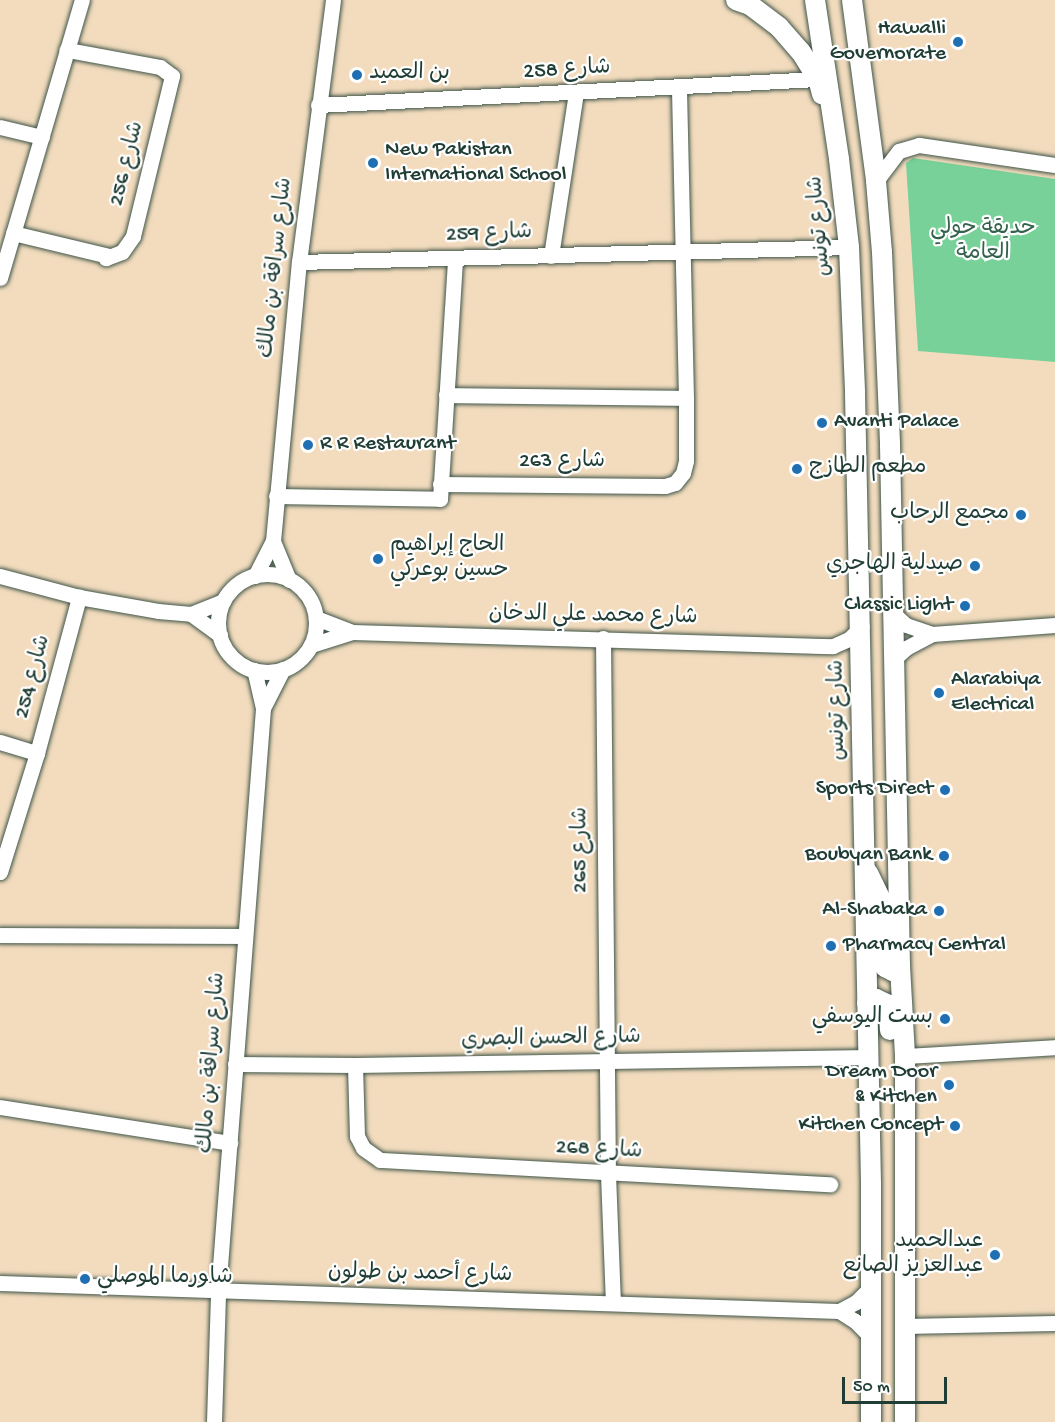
<!DOCTYPE html>
<meta charset="utf-8">
<style>
body{margin:0}
#map{position:relative;width:1055px;height:1422px;overflow:hidden;background:#f3dcbe;font-family:"Gochi Hand","Playpen Sans Arabic",sans-serif}
div>[style]{position:absolute}
.green>*{inset:0;background:#78d198}
.roads{filter:drop-shadow(0 0 2px #3f5549) drop-shadow(0 0 2px #3f5549)}
.minor>*{height:15px;margin:-7.5px;padding:0 7.5px;transform-origin:7.5px;border-radius:7.5px;background:#fff}
.minor>.ring{margin:-7.5px;padding:0;box-sizing:content-box;background:none;border:15px solid #fff;border-radius:50%}
.major>*{height:20px;margin:-10px;padding:0 10px;transform-origin:10px;border-radius:10px;background:#fff}
.dots>*{width:16px;height:16px;translate:-50% -50%;box-sizing:border-box;border:3px solid #fff;border-radius:50%}
span{translate:-50% -50%;white-space:nowrap;text-align:center;line-height:1.15;-webkit-text-stroke:4.5px #fff;paint-order:stroke}
.poi-label{font-size:22px;color:#1f3d34}
.right{translate:-100% -50%;text-align:right}
.left{translate:0 -50%;text-align:left}
.street-label{font-size:22px;color:#1f3d34}
.park-label{font-size:22px;color:#35624d}
.scale{position:absolute;left:842px;top:1377px;width:105px;height:27px;box-sizing:border-box;border:3px solid #1f3d34;border-top:0;padding-left:8px;font-size:18px;line-height:21px;white-space:nowrap;color:#1f3d34;-webkit-text-stroke:4px #fff;paint-order:stroke}
</style>
<div id="map">
<div class="green">
<i style="clip-path:polygon(913px 158px,1055px 179px,1055px 362px,918px 351px,906px 163px)"></i>
</div>
<div class="roads">
<div class="minor">
<i style="left:318px;top:105px;width:501px;rotate:-2.98deg"></i>
<i style="left:0;top:127px;width:43px;rotate:13.4deg"></i>
<i style="left:876px;top:181px;width:38px;rotate:-53deg"></i>
<i style="left:899px;top:151px;width:21px;rotate:-17deg"></i>
<i style="left:919px;top:145px;width:137px;rotate:8.4deg"></i>
<i style="left:13px;top:233px;width:99px;rotate:13.5deg"></i>
<i style="left:109px;top:256px;width:4px;rotate:146deg"></i>
<i style="left:106px;top:258px;width:17px;rotate:-21deg"></i>
<i style="left:122px;top:252px;width:19px;rotate:-55deg"></i>
<i style="left:133px;top:236px;width:165px;rotate:-76.3deg"></i>
<i style="left:172px;top:76px;width:15px;rotate:-143deg"></i>
<i style="left:160px;top:67px;width:95px;rotate:-169.6deg"></i>
<i style="left:551px;top:256px;width:165px;rotate:-81.3deg"></i>
<i style="left:299px;top:262px;width:550px;rotate:-1.56deg"></i>
<i style="left:0;top:278px;width:290px;rotate:-73.6deg"></i>
<i style="left:446px;top:395px;width:240px;rotate:0.7deg"></i>
<i style="left:440px;top:484px;width:225px;rotate:0.5deg"></i>
<i style="left:665px;top:486px;width:10px;rotate:-17deg"></i>
<i style="left:675px;top:483px;width:13px;rotate:-51deg"></i>
<i style="left:683px;top:473px;width:12px;rotate:-76deg"></i>
<i style="left:686px;top:461px;width:63px;rotate:-90deg"></i>
<i style="left:686px;top:398px;width:312px;rotate:-91.3deg"></i>
<i style="left:276px;top:496px;width:164px;rotate:1deg"></i>
<i style="left:440px;top:499px;width:240px;rotate:-86.4deg"></i>
<i style="left:273px;top:541px;width:42px;rotate:67.7deg"></i>
<i class="ring" style="left:218px;top:574px;width:83px;height:83px"></i>
<i style="left:0;top:576px;width:82px;rotate:14.9deg"></i>
<i style="left:79px;top:597px;width:80px;rotate:10deg"></i>
<i style="left:158px;top:611px;width:33px;rotate:5deg"></i>
<i style="left:191px;top:614px;width:35px;rotate:-22deg"></i>
<i style="left:255px;top:576px;width:39px;rotate:-63deg"></i>
<i style="left:273px;top:541px;width:280px;rotate:-84.7deg"></i>
<i style="left:299px;top:262px;width:264px;rotate:-82.6deg"></i>
<i style="left:191px;top:614px;width:36px;rotate:36deg"></i>
<i style="left:896px;top:616px;width:13px;rotate:42deg"></i>
<i style="left:906px;top:625px;width:28px;rotate:19deg"></i>
<i style="left:932px;top:634px;width:123px;rotate:-4.2deg"></i>
<i style="left:316px;top:618px;width:39px;rotate:21deg"></i>
<i style="left:352px;top:632px;width:481px;rotate:1.7deg"></i>
<i style="left:833px;top:646px;width:17px;rotate:-24deg"></i>
<i style="left:849px;top:639px;width:18px;rotate:-45deg"></i>
<i style="left:603px;top:638px;width:536px;rotate:89.47deg"></i>
<i style="left:608px;top:1174px;width:129px;rotate:87.8deg"></i>
<i style="left:311px;top:645px;width:43px;rotate:-17.6deg"></i>
<i style="left:895px;top:658px;width:15px;rotate:-42deg"></i>
<i style="left:906px;top:648px;width:30px;rotate:-28deg"></i>
<i style="left:263px;top:708px;width:44px;rotate:-62.9deg"></i>
<i style="left:0;top:742px;width:39px;rotate:17deg"></i>
<i style="left:0;top:872px;width:125px;rotate:-72.7deg"></i>
<i style="left:37px;top:753px;width:162px;rotate:-74.9deg"></i>
<i style="left:0;top:935px;width:244px;rotate:0.2deg"></i>
<i style="left:905px;top:1056px;width:150px;rotate:-3.4deg"></i>
<i style="left:235px;top:1064px;width:120px;rotate:0.5deg"></i>
<i style="left:355px;top:1065px;width:514px;rotate:-0.89deg"></i>
<i style="left:355px;top:1065px;width:71px;rotate:88.4deg"></i>
<i style="left:357px;top:1136px;width:13px;rotate:63deg"></i>
<i style="left:363px;top:1148px;width:21px;rotate:35deg"></i>
<i style="left:380px;top:1160px;width:451px;rotate:3.1deg"></i>
<i style="left:0;top:1107px;width:233px;rotate:8.9deg"></i>
<i style="left:0;top:1283px;width:839px;rotate:1.91deg"></i>
<i style="left:839px;top:1311px;width:19px;rotate:-28deg"></i>
<i style="left:856px;top:1302px;width:18px;rotate:-45deg"></i>
<i style="left:839px;top:1311px;width:19px;rotate:32deg"></i>
<i style="left:855px;top:1321px;width:20px;rotate:45deg"></i>
<i style="left:904px;top:1326px;width:151px;rotate:-1.1deg"></i>
<i style="left:214px;top:1422px;width:130px;rotate:-88.2deg"></i>
<i style="left:218px;top:1292px;width:586px;rotate:-85.59deg"></i>
<i style="left:263px;top:708px;width:39px;rotate:-103deg"></i>
</div>
<div class="major">
<i style="left:736px;top:0;width:15px;rotate:20deg"></i>
<i style="left:750px;top:5px;width:36px;rotate:37deg"></i>
<i style="left:779px;top:27px;width:33px;rotate:49deg"></i>
<i style="left:801px;top:52px;width:32px;rotate:58deg"></i>
<i style="left:818px;top:79px;width:16px;rotate:75deg"></i>
<i style="left:815px;top:0;width:161px;rotate:81.4deg"></i>
<i style="left:839px;top:159px;width:89px;rotate:83.5deg"></i>
<i style="left:849px;top:247px;width:146px;rotate:87.6deg"></i>
<i style="left:855px;top:393px;width:793px;rotate:88.84deg"></i>
<i style="left:871px;top:1186px;width:236px;rotate:90deg"></i>
<i style="left:852px;top:0;width:183px;rotate:82.4deg"></i>
<i style="left:876px;top:181px;width:71px;rotate:85.2deg"></i>
<i style="left:882px;top:252px;width:193px;rotate:87.6deg"></i>
<i style="left:890px;top:445px;width:521px;rotate:88.9deg"></i>
<i style="left:900px;top:966px;width:90px;rotate:86.8deg"></i>
<i style="left:905px;top:1056px;width:366px;rotate:90deg"></i>
<i style="left:868px;top:873px;width:32px;rotate:64deg"></i>
<i style="left:882px;top:902px;width:65px;rotate:87.4deg"></i>
<i style="left:885px;top:967px;width:9px;rotate:27deg"></i>
<i style="left:893px;top:971px;width:9px;rotate:-36deg"></i>
<i style="left:867px;top:1003px;width:10px;rotate:-24deg"></i>
<i style="left:876px;top:999px;width:14px;rotate:25deg"></i>
<i style="left:889px;top:1005px;width:25px;rotate:88deg"></i>
</div>
</div>
<div class="dots">
<i style="left:958px;top:42px;background:#1f6fb2"></i>
<i style="left:357px;top:75px;background:#1f6fb2"></i>
<i style="left:373px;top:163px;background:#1f6fb2"></i>
<i style="left:822px;top:423px;background:#1f6fb2"></i>
<i style="left:308px;top:445px;background:#1f6fb2"></i>
<i style="left:797px;top:469px;background:#1f6fb2"></i>
<i style="left:1021px;top:515px;background:#1f6fb2"></i>
<i style="left:378px;top:559px;background:#1f6fb2"></i>
<i style="left:975px;top:566px;background:#1f6fb2"></i>
<i style="left:965px;top:606px;background:#1f6fb2"></i>
<i style="left:939px;top:693px;background:#1f6fb2"></i>
<i style="left:945px;top:790px;background:#1f6fb2"></i>
<i style="left:944px;top:856px;background:#1f6fb2"></i>
<i style="left:939px;top:911px;background:#1f6fb2"></i>
<i style="left:831px;top:946px;background:#1f6fb2"></i>
<i style="left:945px;top:1019px;background:#1f6fb2"></i>
<i style="left:949px;top:1085px;background:#1f6fb2"></i>
<i style="left:955px;top:1126px;background:#1f6fb2"></i>
<i style="left:995px;top:1255px;background:#1f6fb2"></i>
<i style="left:85px;top:1279px;background:#1f6fb2"></i>
</div>
<div class="poi-label">
<span class="right" style="left:946px;top:42px">Hawalli<br>Governorate</span>
<span class="left" style="left:369px;top:75px">بن العميد</span>
<span class="left" style="left:385px;top:163px">New Pakistan<br>International School</span>
<span class="left" style="left:834px;top:423px">Avanti Palace</span>
<span class="left" style="left:320px;top:445px">R R Restaurant</span>
<span class="left" style="left:809px;top:469px">مطعم الطازج</span>
<span class="right" style="left:1009px;top:515px">مجمع الرحاب</span>
<span class="left" style="left:390px;top:559px">الحاج إبراهيم<br>حسين بوعركي</span>
<span class="right" style="left:963px;top:566px">صيدلية الهاجري</span>
<span class="right" style="left:953px;top:606px">Classic Light</span>
<span class="left" style="left:951px;top:693px">Alarabiya<br>Electrical</span>
<span class="right" style="left:933px;top:790px">Sports Direct</span>
<span class="right" style="left:932px;top:856px">Boubyan Bank</span>
<span class="right" style="left:927px;top:911px">Al-Shabaka</span>
<span class="left" style="left:843px;top:946px">Pharmacy Central</span>
<span class="right" style="left:933px;top:1019px">بست اليوسفي</span>
<span class="right" style="left:937px;top:1085px">Dream Door<br>&amp; Kitchen</span>
<span class="right" style="left:943px;top:1126px">Kitchen Concept</span>
<span class="right" style="left:983px;top:1255px">عبدالحميد<br>عبدالعزيز الصانع</span>
<span class="left" style="left:97px;top:1279px">شاورما الموصلي</span>
</div>
<div class="street-label">
<span style="left:567px;top:71px;rotate:-3deg">شارع 258</span>
<span style="left:128px;top:164px;rotate:-76deg">شارع 256</span>
<span style="left:821px;top:226px;rotate:-95deg">شارع تونس</span>
<span style="left:489px;top:235px;rotate:-2deg">شارع 259</span>
<span style="left:277px;top:268px;rotate:-84deg">شارع سراقة بن مالك</span>
<span style="left:562px;top:463px">شارع 263</span>
<span style="left:593px;top:617px;rotate:1deg">شارع محمد علي الدخان</span>
<span style="left:34px;top:677px;rotate:-75deg">شارع 254</span>
<span style="left:839px;top:710px;rotate:-91deg">شارع تونس</span>
<span style="left:582px;top:850px;rotate:-90deg">شارع 265</span>
<span style="left:551px;top:1040px;rotate:-1deg">شارع الحسن البصري</span>
<span style="left:213px;top:1063px;rotate:-86deg">شارع سراقة بن مالك</span>
<span style="left:599px;top:1151px;rotate:3deg">شارع 268</span>
<span style="left:420px;top:1275px;rotate:1deg">شارع أحمد بن طولون</span>
</div>
<div class="park-label">
<span style="left:983px;top:242px">حديقة حولي<br>العامة</span>
</div>
<div class="scale">50 m</div>
</div>
